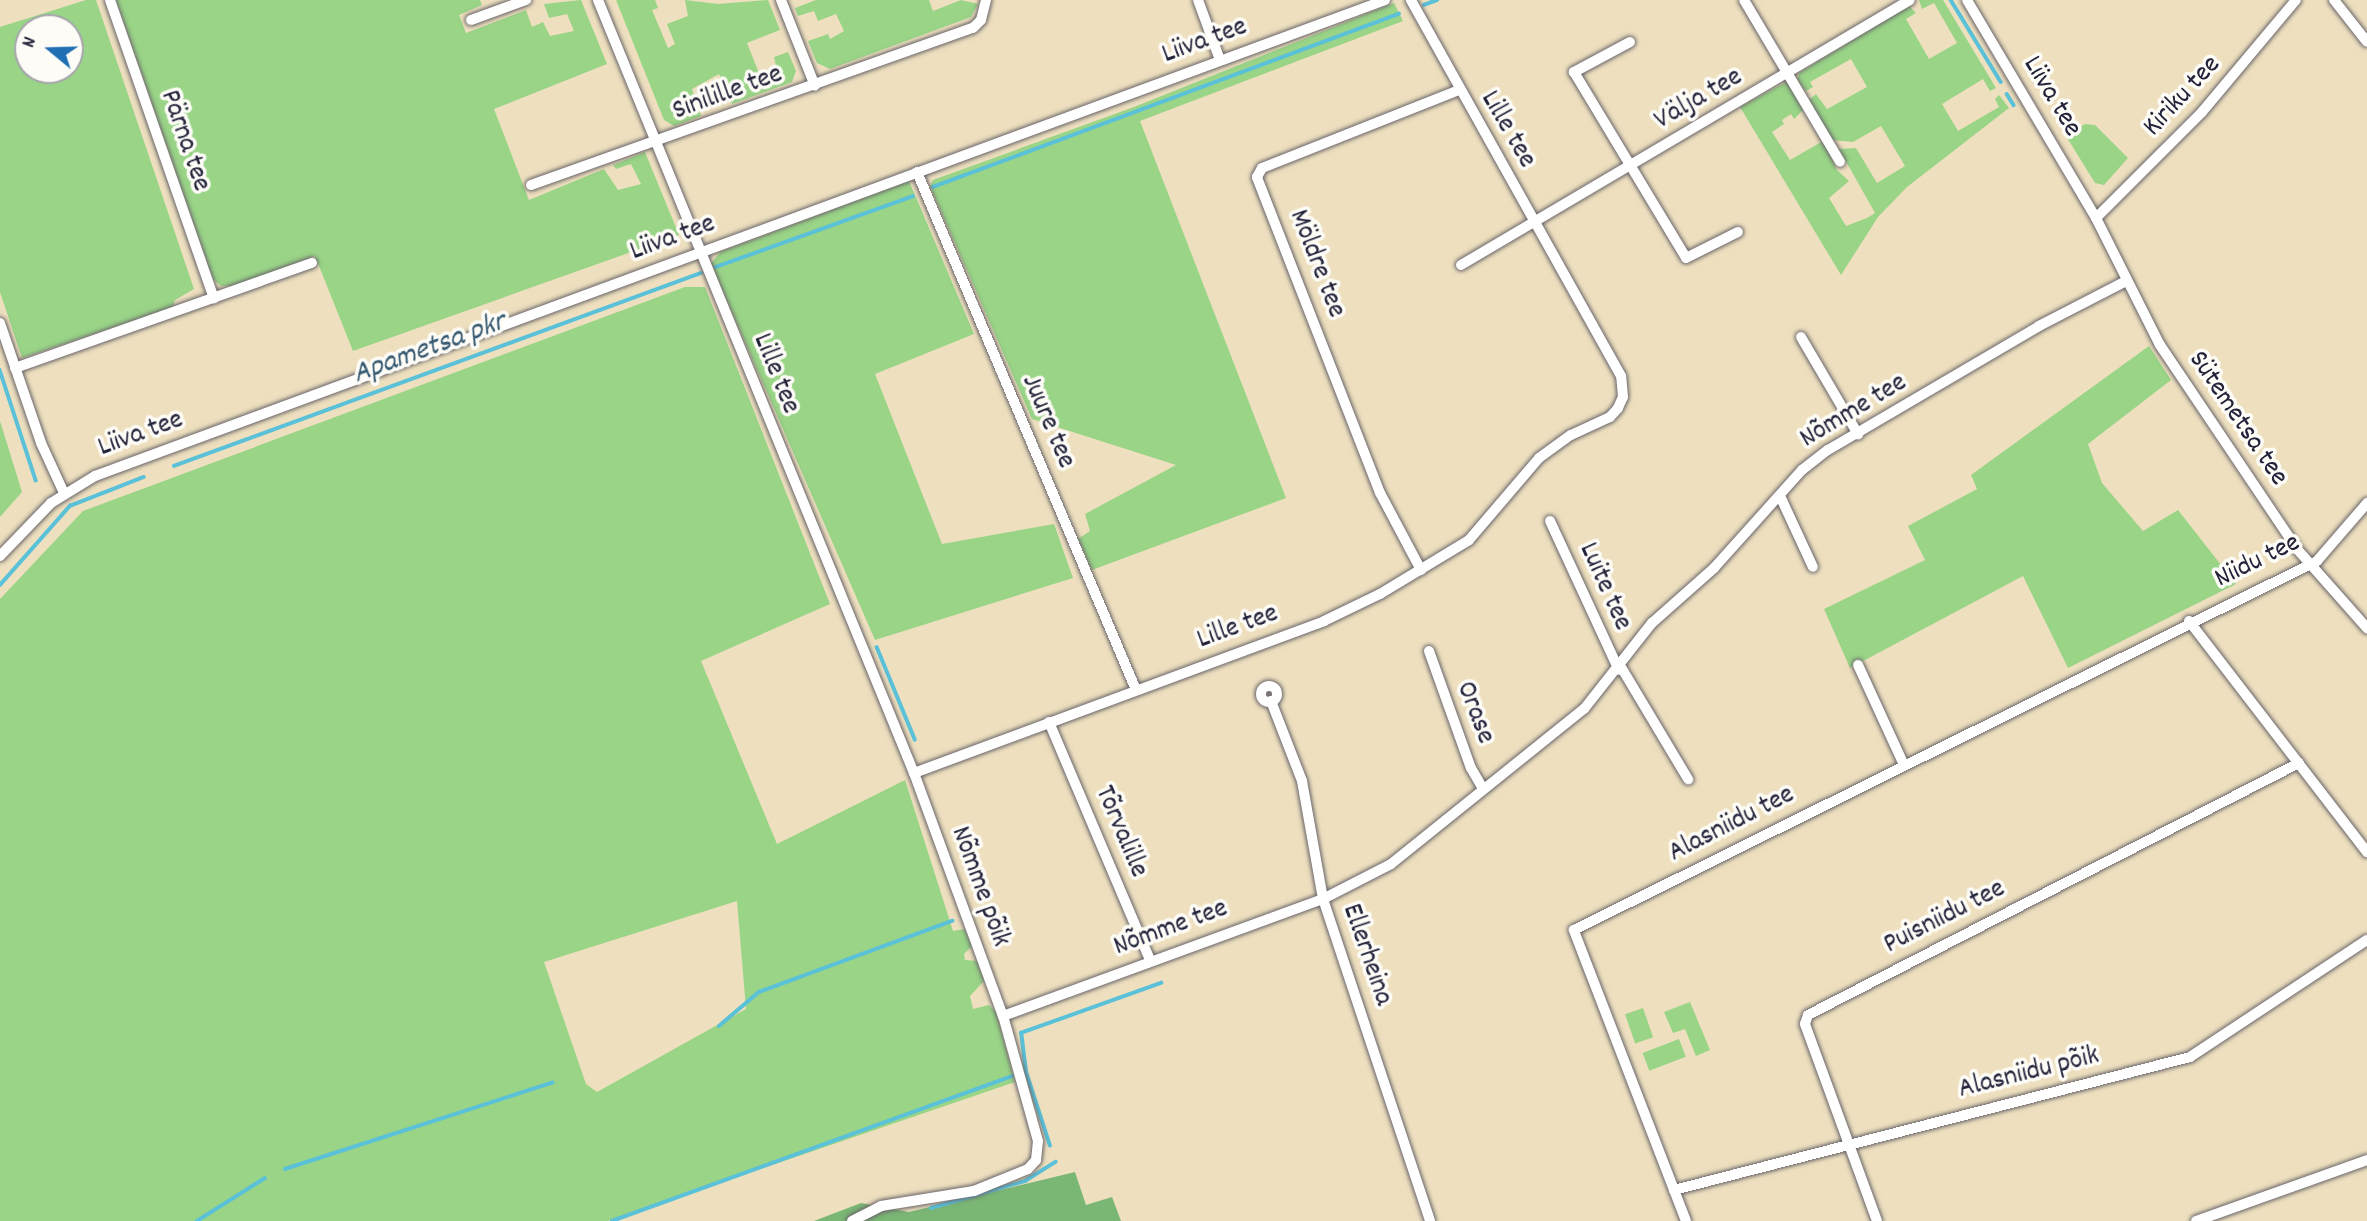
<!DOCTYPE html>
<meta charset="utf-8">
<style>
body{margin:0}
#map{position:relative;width:2367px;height:1221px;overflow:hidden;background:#eee0bf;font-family:Dekko,sans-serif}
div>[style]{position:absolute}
.green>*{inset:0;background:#99d487;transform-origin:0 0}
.forest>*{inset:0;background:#7ab674}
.stream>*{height:3.5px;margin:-1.75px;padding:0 1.75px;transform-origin:1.75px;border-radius:1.75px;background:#5ac1d8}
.roads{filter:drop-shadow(0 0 2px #696469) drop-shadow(0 0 2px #696469)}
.minor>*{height:10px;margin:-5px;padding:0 5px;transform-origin:5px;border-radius:5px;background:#fff}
.minor>.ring{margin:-5px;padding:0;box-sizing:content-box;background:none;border:10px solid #fff;border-radius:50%}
span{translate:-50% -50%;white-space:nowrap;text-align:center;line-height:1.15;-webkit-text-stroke:7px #fdfcf7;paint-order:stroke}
.street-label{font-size:28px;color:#22223b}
.water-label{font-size:30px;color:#365a72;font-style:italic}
.north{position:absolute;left:14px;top:14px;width:70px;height:70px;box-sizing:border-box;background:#fdfcf7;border:2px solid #a5a5ac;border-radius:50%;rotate:289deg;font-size:19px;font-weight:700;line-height:28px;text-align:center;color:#22223b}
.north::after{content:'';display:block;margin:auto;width:24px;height:32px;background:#1f6fb2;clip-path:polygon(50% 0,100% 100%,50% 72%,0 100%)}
</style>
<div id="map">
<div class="green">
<i style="clip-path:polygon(evenodd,86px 0,96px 0,194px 289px,175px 300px,173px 307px,22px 358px,0 292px,0 27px,86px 0,70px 28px,70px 70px,28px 70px,28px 28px,70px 28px)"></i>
<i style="clip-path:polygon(116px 0,480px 0,482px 5px,459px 15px,466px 33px,526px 10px,532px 27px,543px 22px,550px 36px,574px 31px,567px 14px,549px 18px,544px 4px,581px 0,607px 64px,494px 109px,529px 200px,604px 169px,618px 190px,641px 184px,631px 164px,616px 169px,613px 165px,645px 152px,679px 235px,353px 351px,315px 256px,233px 286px,221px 286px,213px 279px)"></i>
<i style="clip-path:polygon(616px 0,655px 0,658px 8px,652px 10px,668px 48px,675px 44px,667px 24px,688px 16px,685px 0,718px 4px,768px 0,780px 30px,747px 43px,759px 73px,776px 66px,774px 57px,788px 52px,796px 71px,792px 82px,732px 104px,719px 74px,692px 89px,701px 116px,674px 126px,664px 120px)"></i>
<i style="clip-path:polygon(816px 0,929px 0,933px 11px,961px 0,978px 4px,971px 17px,830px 69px,817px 63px,808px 41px,828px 34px,830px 39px,844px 31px,836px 14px,818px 21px,814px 11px,798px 16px,795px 8px)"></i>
<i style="clip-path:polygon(1919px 0,1943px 0,1996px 88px,1990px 91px,1983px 79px,1942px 104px,1958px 131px,1999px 107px,1995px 99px,1999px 95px,2009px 108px,1907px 187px,1878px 217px,1841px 275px,1740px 107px,1788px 81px,1804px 109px,1794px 119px,1791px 114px,1782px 120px,1784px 124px,1772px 132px,1790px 160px,1823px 141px,1837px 170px,1849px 181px,1829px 198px,1846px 226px,1867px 218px,1875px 213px,1839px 149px,1856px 148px,1877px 183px,1905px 166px,1881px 126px,1853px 142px,1832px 140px,1809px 100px,1816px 94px,1827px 109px,1867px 87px,1851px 59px,1810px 82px,1813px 87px,1806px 91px,1797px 80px,1799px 73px,1909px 6px,1916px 13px,1906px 19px,1929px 59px,1957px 43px,1934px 3px,1922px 9px)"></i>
<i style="clip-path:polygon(1394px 3px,1403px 21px,1140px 121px,1286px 498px,1092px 570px,1078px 539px,1090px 531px,1085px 514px,1176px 465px,1032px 419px,930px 186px,933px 180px,1134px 107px)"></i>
<i style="clip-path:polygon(2085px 124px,2095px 125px,2128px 158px,2104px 185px,2095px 183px,2066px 136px)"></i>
<i style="clip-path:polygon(909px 181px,974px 334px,875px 374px,942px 544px,1054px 524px,1073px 578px,875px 640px,711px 264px,720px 252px)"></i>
<i style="clip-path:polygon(evenodd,685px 287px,705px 287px,830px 604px,701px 661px,777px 844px,905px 780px,953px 931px,964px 929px,972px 946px,964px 954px,965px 960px,977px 961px,984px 981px,970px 996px,973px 1009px,989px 1005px,996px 1012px,1015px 1082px,608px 1221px,0 1221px,0 599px,83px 511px,685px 287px,737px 901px,746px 1009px,597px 1092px,586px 1084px,544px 962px,737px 901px)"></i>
<i style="clip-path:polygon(2149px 346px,2171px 380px,2088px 444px,2102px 483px,2143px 531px,2178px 510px,2236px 584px,2068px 668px,2023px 576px,1850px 668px,1824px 609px,1925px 560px,1908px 526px,1977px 489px,1971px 475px)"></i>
<i style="clip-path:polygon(0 421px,22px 492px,0 517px)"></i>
<i style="clip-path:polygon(1690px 1002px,1710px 1050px,1696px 1056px,1685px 1029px,1673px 1033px,1664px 1012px)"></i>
<i style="left:1643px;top:1008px;width:31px;height:19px;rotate:71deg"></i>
<i style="left:1679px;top:1039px;width:19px;height:39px;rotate:69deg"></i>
</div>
<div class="forest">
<i style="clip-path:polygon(1075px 1172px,1086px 1205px,1112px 1197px,1121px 1221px,814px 1221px,861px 1203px,909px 1212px)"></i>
</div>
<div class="stream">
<i style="left:1951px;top:0;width:96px;rotate:58.6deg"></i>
<i style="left:1424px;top:5px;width:14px;rotate:-21deg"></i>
<i style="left:2007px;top:94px;width:13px;rotate:58deg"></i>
<i style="left:933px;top:187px;width:497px;rotate:-20.4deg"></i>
<i style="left:716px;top:267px;width:209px;rotate:-19.8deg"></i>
<i style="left:0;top:370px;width:116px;rotate:71.9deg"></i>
<i style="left:174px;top:466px;width:561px;rotate:-20.11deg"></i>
<i style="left:0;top:585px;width:106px;rotate:-48.5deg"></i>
<i style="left:70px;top:506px;width:79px;rotate:-21.4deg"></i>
<i style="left:877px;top:647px;width:100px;rotate:67.6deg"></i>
<i style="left:719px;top:1026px;width:52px;rotate:-40.4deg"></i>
<i style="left:759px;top:992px;width:206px;rotate:-20.2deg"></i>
<i style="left:1050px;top:1146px;width:78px;rotate:-108deg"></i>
<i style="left:1026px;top:1072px;width:39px;rotate:-97deg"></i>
<i style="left:1021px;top:1033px;width:149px;rotate:-19.7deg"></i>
<i style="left:285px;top:1169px;width:281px;rotate:-17.9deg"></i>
<i style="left:931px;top:1208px;width:98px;rotate:-16deg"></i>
<i style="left:1025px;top:1181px;width:36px;rotate:-32deg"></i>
<i style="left:197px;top:1221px;width:80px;rotate:-32.3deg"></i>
<i style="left:612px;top:1221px;width:425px;rotate:-19.9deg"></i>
</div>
<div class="roads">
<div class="minor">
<i style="left:110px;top:0;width:316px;rotate:70.8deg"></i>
<i style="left:598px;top:0;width:835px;rotate:67.77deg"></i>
<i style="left:914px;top:773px;width:259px;rotate:69.9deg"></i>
<i style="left:781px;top:0;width:92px;rotate:68.4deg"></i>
<i style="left:1198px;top:0;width:64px;rotate:69.9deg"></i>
<i style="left:1744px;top:0;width:188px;rotate:59.3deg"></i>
<i style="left:1967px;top:0;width:253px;rotate:59.4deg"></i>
<i style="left:2096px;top:218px;width:142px;rotate:63.3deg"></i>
<i style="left:2160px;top:345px;width:246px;rotate:56.1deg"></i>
<i style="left:2297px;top:549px;width:106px;rotate:48.5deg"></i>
<i style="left:2334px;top:0;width:53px;rotate:51.8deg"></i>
<i style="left:471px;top:20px;width:59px;rotate:-20deg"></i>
<i style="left:1630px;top:42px;width:64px;rotate:151.8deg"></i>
<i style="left:1574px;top:72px;width:217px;rotate:58.9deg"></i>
<i style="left:1686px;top:258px;width:58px;rotate:-26.6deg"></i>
<i style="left:917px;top:172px;width:562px;rotate:67.08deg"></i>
<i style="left:531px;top:185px;width:469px;rotate:-19.6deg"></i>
<i style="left:973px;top:28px;width:11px;rotate:-45deg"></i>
<i style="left:981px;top:20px;width:21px;rotate:-76deg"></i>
<i style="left:2096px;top:218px;width:150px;rotate:-45deg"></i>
<i style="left:2202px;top:112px;width:146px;rotate:-50deg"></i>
<i style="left:1461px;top:265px;width:521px;rotate:-30.55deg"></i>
<i style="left:0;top:323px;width:127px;rotate:71.1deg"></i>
<i style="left:41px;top:443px;width:55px;rotate:65.3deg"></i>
<i style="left:1801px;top:337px;width:113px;rotate:59.6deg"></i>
<i style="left:15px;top:368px;width:315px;rotate:-19.5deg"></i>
<i style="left:1780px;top:496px;width:78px;rotate:65.1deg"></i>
<i style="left:1550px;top:521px;width:164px;rotate:65.2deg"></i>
<i style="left:0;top:556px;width:74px;rotate:-46.1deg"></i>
<i style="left:51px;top:503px;width:52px;rotate:-31.5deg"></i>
<i style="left:95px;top:476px;width:1375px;rotate:-20.25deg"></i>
<i style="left:1421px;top:570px;width:87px;rotate:-118deg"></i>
<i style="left:1380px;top:493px;width:339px;rotate:-111.3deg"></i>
<i style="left:1257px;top:177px;width:10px;rotate:-61deg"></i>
<i style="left:1262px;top:168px;width:212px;rotate:-21.6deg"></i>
<i style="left:2189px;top:621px;width:292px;rotate:52.4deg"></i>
<i style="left:1429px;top:651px;width:124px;rotate:70.3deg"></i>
<i style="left:1471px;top:768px;width:24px;rotate:60deg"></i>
<i style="left:1858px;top:665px;width:110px;rotate:65.3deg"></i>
<i style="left:1621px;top:667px;width:131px;rotate:59.1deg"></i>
<i class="ring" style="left:1261px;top:686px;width:6px;height:6px"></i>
<i style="left:1271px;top:701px;width:86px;rotate:68.8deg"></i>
<i style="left:1302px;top:781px;width:120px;rotate:79.9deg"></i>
<i style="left:1323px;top:899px;width:339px;rotate:71.6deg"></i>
<i style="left:1049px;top:722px;width:259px;rotate:67deg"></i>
<i style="left:914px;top:773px;width:437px;rotate:-20.3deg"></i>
<i style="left:1324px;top:621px;width:62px;rotate:-25.7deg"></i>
<i style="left:1380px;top:594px;width:104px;rotate:-31.2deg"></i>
<i style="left:1469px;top:540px;width:108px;rotate:-49.5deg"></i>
<i style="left:1539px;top:458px;width:39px;rotate:-36deg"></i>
<i style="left:1571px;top:435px;width:43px;rotate:-24.8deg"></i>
<i style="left:1610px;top:417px;width:12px;rotate:-48deg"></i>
<i style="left:1618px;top:408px;width:12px;rotate:-66deg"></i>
<i style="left:1623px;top:397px;width:21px;rotate:-95deg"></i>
<i style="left:1621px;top:376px;width:431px;rotate:-119.2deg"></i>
<i style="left:1674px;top:1190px;width:533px;rotate:-14.45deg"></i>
<i style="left:2190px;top:1057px;width:212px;rotate:-33.5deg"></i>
<i style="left:852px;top:1221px;width:33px;rotate:-27deg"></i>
<i style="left:881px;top:1206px;width:94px;rotate:-9.2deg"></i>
<i style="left:974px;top:1191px;width:58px;rotate:-22.2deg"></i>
<i style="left:1028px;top:1169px;width:12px;rotate:-48deg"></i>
<i style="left:1036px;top:1160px;width:19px;rotate:-84deg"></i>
<i style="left:1038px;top:1141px;width:130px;rotate:-105.6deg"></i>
<i style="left:1003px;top:1016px;width:341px;rotate:-20.1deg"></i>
<i style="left:1323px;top:899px;width:76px;rotate:-27.2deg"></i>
<i style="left:1391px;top:864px;width:248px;rotate:-38.8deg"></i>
<i style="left:1584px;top:709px;width:110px;rotate:-51.7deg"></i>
<i style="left:1652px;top:623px;width:83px;rotate:-41.6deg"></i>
<i style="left:1714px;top:568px;width:132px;rotate:-48.1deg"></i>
<i style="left:1802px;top:470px;width:33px;rotate:-38deg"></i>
<i style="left:1828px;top:450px;width:245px;rotate:-30.4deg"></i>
<i style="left:2039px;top:326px;width:98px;rotate:-27.3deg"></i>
<i style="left:1686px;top:1221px;width:312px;rotate:-111.1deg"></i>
<i style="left:1574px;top:930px;width:830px;rotate:-26.41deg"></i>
<i style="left:2317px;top:561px;width:77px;rotate:-49.2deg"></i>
<i style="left:1877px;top:1221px;width:210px;rotate:-110.1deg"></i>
<i style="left:1805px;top:1024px;width:9px;rotate:-72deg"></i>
<i style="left:1808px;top:1015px;width:552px;rotate:-27.17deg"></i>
<i style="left:2196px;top:1221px;width:182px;rotate:-19.6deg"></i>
</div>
</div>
<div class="street-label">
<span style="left:1205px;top:42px;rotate:-20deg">Liiva tee</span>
<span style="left:728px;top:94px;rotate:-20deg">Sinilille tee</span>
<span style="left:2051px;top:97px;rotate:59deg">Liiva tee</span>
<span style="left:2183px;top:97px;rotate:-47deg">Kiriku tee</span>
<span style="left:1699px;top:100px;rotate:-30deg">Välja tee</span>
<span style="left:1507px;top:130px;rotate:60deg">Lille tee</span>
<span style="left:184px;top:141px;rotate:71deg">Pärna tee</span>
<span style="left:673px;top:239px;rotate:-20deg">Liiva tee</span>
<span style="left:1316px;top:264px;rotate:69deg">Möldre tee</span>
<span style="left:775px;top:374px;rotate:68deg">Lille tee</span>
<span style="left:1854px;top:412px;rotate:-31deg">Nõmme tee</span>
<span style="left:2237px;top:419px;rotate:56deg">Sütemetsa tee</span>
<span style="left:1047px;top:422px;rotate:67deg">Juure tee</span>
<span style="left:141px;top:435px;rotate:-20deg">Liiva tee</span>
<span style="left:2258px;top:562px;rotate:-26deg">Niidu tee</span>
<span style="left:1604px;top:587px;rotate:66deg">Luite tee</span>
<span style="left:1238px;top:628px;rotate:-20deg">Lille tee</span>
<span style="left:1474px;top:713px;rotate:69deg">Orase</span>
<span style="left:1732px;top:825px;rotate:-27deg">Alasniidu tee</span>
<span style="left:1120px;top:832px;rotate:67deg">Tõrvalille</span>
<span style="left:979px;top:887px;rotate:70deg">Nõmme põik</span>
<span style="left:1945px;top:918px;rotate:-27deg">Puisniidu tee</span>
<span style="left:1171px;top:929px;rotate:-20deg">Nõmme tee</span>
<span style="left:1366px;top:955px;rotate:71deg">Ellerheina</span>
<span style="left:2029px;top:1074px;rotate:-14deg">Alasniidu põik</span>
</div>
<div class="water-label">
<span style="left:430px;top:350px;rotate:-20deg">Apametsa pkr</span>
</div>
<div class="north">N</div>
</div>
